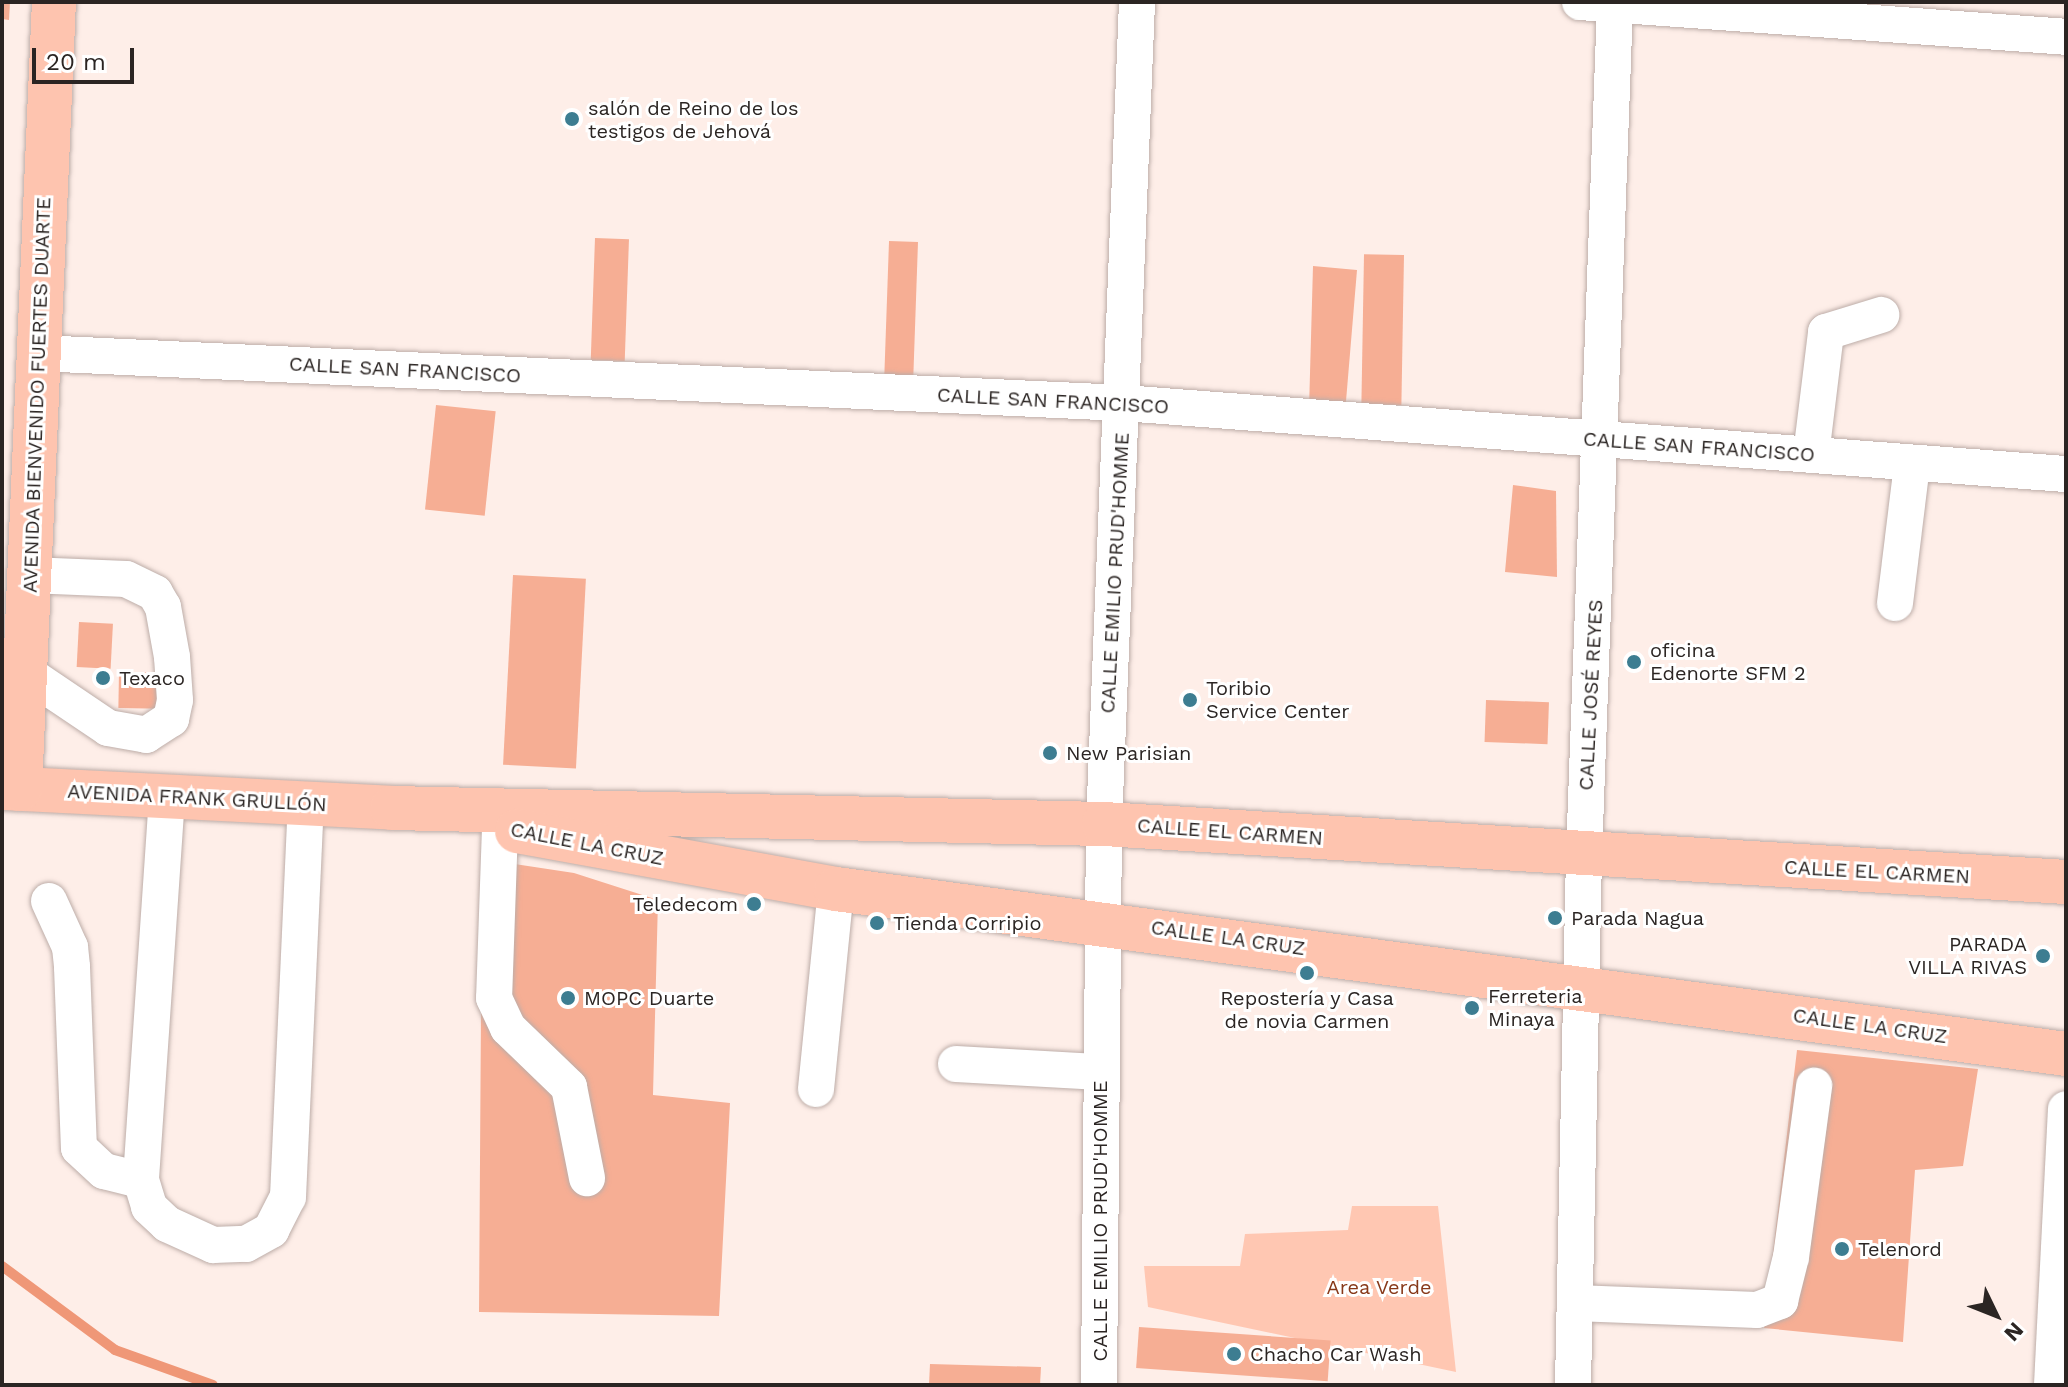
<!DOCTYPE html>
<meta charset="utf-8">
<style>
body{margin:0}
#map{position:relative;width:2068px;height:1387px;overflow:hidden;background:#feeee8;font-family:"Work Sans",sans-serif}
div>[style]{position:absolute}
.green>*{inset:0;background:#ffc7b2}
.stream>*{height:10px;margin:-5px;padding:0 5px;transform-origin:5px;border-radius:5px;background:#ef9777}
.building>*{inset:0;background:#f6ae94;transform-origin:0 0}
.roads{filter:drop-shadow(0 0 2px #bdada8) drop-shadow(0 0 2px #bdada8)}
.minor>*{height:36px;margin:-18px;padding:0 18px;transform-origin:18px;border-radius:18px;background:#fff}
.major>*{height:44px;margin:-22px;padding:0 22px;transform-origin:22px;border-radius:22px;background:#fec4af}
.dots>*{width:22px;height:22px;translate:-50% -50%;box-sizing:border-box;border:4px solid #fff;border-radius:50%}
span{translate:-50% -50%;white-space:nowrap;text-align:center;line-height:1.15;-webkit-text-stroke:6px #fff;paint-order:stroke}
.poi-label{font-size:20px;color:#2b2523}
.left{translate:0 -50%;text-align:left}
.right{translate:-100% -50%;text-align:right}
.street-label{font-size:20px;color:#2b2523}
.park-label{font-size:20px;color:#873818}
.frame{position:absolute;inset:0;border:4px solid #2b2523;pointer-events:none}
.north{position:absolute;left:1956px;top:1275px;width:80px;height:80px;-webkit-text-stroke:6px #fff;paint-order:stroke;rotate:133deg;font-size:22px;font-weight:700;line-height:32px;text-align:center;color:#2b2523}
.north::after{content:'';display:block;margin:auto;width:28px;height:36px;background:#2b2523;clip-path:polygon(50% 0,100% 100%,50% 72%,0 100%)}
.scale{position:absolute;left:32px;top:48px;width:102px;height:36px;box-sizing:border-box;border:4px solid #2b2523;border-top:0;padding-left:10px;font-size:24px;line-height:28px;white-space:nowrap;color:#2b2523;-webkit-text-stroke:6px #fff;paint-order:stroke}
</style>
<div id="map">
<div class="green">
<i style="clip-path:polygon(1352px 1206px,1438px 1206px,1456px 1372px,1148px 1307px,1144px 1266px,1240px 1266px,1245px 1234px,1348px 1230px)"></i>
</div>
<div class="stream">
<i style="left:2px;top:1266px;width:141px;rotate:36.6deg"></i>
<i style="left:115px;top:1350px;width:104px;rotate:19.7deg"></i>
</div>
<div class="building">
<i style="clip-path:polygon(2px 2px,10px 2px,9px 20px,2px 19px)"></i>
<i style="left:595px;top:238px;width:34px;height:122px;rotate:2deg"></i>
<i style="left:918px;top:242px;width:139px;height:29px;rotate:92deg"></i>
<i style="left:1404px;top:255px;width:150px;height:40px;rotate:91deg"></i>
<i style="clip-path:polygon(1313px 266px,1357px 270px,1345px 413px,1309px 409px)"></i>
<i style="left:436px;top:405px;width:60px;height:105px;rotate:6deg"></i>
<i style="clip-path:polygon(1513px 485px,1556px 491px,1557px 577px,1505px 572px)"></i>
<i style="left:513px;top:575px;width:73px;height:190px;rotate:3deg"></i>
<i style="left:79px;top:622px;width:34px;height:45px;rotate:3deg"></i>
<i style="left:119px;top:672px;width:44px;height:36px;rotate:1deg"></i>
<i style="left:1486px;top:700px;width:63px;height:42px;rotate:2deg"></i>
<i style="clip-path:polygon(482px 859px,574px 873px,658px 900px,653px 1095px,730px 1103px,719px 1316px,479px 1312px)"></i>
<i style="clip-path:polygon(1797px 1050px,1978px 1069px,1963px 1166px,1915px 1170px,1903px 1342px,1764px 1328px)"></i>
<i style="left:1139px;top:1327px;width:192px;height:41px;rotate:4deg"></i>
<i style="clip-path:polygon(930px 1364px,1041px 1367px,1040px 1385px,929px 1385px)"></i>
</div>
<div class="roads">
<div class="minor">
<i style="left:1580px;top:2px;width:487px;rotate:4.1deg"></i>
<i style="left:38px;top:353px;width:1086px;rotate:2.64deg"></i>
<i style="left:1123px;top:403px;width:946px;rotate:4.31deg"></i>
<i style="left:1811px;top:455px;width:124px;rotate:-83deg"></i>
<i style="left:1826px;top:332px;width:58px;rotate:-17.2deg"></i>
<i style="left:1895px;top:603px;width:140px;rotate:-83deg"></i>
<i style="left:25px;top:672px;width:100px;rotate:34deg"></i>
<i style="left:108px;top:728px;width:39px;rotate:10deg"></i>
<i style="left:146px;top:735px;width:30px;rotate:-33deg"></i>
<i style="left:171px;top:719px;width:19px;rotate:-78deg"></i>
<i style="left:175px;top:700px;width:43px;rotate:-94deg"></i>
<i style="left:172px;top:657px;width:51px;rotate:-100.2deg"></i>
<i style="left:163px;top:607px;width:16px;rotate:-120deg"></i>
<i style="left:155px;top:593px;width:32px;rotate:-154deg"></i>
<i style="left:126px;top:579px;width:97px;rotate:-177.6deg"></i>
<i style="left:167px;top:797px;width:384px;rotate:93.9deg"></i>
<i style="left:141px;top:1180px;width:28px;rotate:73deg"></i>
<i style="left:149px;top:1207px;width:25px;rotate:43deg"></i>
<i style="left:167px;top:1224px;width:51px;rotate:24.5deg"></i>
<i style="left:213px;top:1245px;width:33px;rotate:-2deg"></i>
<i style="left:246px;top:1244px;width:29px;rotate:-29deg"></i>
<i style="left:271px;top:1230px;width:37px;rotate:-63deg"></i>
<i style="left:288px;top:1197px;width:394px;rotate:-87.4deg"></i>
<i style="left:500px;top:828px;width:170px;rotate:92deg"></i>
<i style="left:494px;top:998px;width:33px;rotate:65deg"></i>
<i style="left:508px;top:1028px;width:85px;rotate:44deg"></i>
<i style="left:569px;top:1087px;width:93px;rotate:78.8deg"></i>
<i style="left:49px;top:901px;width:51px;rotate:65.5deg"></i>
<i style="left:70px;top:947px;width:20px;rotate:84deg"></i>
<i style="left:72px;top:967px;width:181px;rotate:87.8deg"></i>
<i style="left:79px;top:1148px;width:34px;rotate:43deg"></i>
<i style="left:104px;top:1171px;width:38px;rotate:14deg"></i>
<i style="left:956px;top:1064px;width:145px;rotate:3.2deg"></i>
<i style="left:816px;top:1089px;width:201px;rotate:-84.3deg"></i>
<i style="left:1575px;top:1303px;width:182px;rotate:2.2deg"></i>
<i style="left:1757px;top:1310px;width:25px;rotate:-21deg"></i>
<i style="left:1780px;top:1301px;width:45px;rotate:-76deg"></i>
<i style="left:1791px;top:1257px;width:173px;rotate:-82.3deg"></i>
<i style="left:1099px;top:1385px;width:561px;rotate:-89.49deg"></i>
<i style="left:1104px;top:824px;width:823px;rotate:-87.7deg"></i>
<i style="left:1573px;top:1385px;width:530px;rotate:-88.81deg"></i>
<i style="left:1584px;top:855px;width:851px;rotate:-87.91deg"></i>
<i style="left:2052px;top:1385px;width:276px;rotate:-87.1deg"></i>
</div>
<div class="major">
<i style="left:2px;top:788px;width:391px;rotate:2.9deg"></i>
<i style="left:392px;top:808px;width:712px;rotate:1.29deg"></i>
<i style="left:1104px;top:824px;width:964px;rotate:3.45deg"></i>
<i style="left:20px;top:789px;width:788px;rotate:-87.53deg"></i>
<i style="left:517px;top:831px;width:324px;rotate:10.3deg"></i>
<i style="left:836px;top:889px;width:1241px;rotate:7.64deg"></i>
</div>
</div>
<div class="dots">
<i style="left:572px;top:119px;background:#3d7d91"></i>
<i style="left:1634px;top:662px;background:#3d7d91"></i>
<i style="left:103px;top:678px;background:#3d7d91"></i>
<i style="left:1190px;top:700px;background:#3d7d91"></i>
<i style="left:1050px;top:753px;background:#3d7d91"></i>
<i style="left:754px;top:904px;background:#3d7d91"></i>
<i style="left:1555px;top:918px;background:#3d7d91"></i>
<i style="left:877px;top:923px;background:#3d7d91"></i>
<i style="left:2043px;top:956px;background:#3d7d91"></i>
<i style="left:1307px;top:973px;background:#3d7d91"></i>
<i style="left:568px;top:998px;background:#3d7d91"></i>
<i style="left:1472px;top:1008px;background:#3d7d91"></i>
<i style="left:1842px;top:1249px;background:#3d7d91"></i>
<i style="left:1234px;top:1354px;background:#3d7d91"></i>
</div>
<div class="poi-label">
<span class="left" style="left:588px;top:120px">salón de Reino de los<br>testigos de Jehová</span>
<span class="left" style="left:1650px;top:662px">oficina<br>Edenorte SFM 2</span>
<span class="left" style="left:119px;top:678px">Texaco</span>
<span class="left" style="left:1206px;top:700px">Toribio<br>Service Center</span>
<span class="left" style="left:1066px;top:753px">New Parisian</span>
<span class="right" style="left:738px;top:904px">Teledecom</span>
<span class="left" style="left:1571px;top:918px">Parada Nagua</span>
<span class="left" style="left:893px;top:923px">Tienda Corripio</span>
<span class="right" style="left:2027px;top:956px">PARADA<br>VILLA RIVAS</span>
<span class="left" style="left:1488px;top:1008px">Ferreteria<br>Minaya</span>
<span class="left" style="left:584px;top:998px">MOPC Duarte</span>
<span style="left:1307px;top:1010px">Repostería y Casa<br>de novia Carmen</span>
<span class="left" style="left:1858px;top:1249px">Telenord</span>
<span class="left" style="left:1250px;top:1354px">Chacho Car Wash</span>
</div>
<div class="street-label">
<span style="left:405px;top:370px;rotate:3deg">CALLE SAN FRANCISCO</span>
<span style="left:37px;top:395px;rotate:-88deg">AVENIDA BIENVENIDO FUERTES DUARTE</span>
<span style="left:1053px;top:401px;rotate:3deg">CALLE SAN FRANCISCO</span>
<span style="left:1699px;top:447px;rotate:4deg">CALLE SAN FRANCISCO</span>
<span style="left:1115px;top:573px;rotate:-87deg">CALLE EMILIO PRUD'HOMME</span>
<span style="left:1591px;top:695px;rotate:-87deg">CALLE JOSÉ REYES</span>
<span style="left:197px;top:798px;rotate:3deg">AVENIDA FRANK GRULLÓN</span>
<span style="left:1230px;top:832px;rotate:4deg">CALLE EL CARMEN</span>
<span style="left:587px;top:844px;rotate:11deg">CALLE LA CRUZ</span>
<span style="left:1877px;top:872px;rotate:3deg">CALLE EL CARMEN</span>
<span style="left:1228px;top:938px;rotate:8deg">CALLE LA CRUZ</span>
<span style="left:1870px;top:1026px;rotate:8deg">CALLE LA CRUZ</span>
<span style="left:1100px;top:1221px;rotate:-90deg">CALLE EMILIO PRUD'HOMME</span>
</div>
<div class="park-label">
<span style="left:1379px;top:1287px">Area Verde</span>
</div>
<div class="frame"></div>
<div class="north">N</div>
<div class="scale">20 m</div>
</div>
